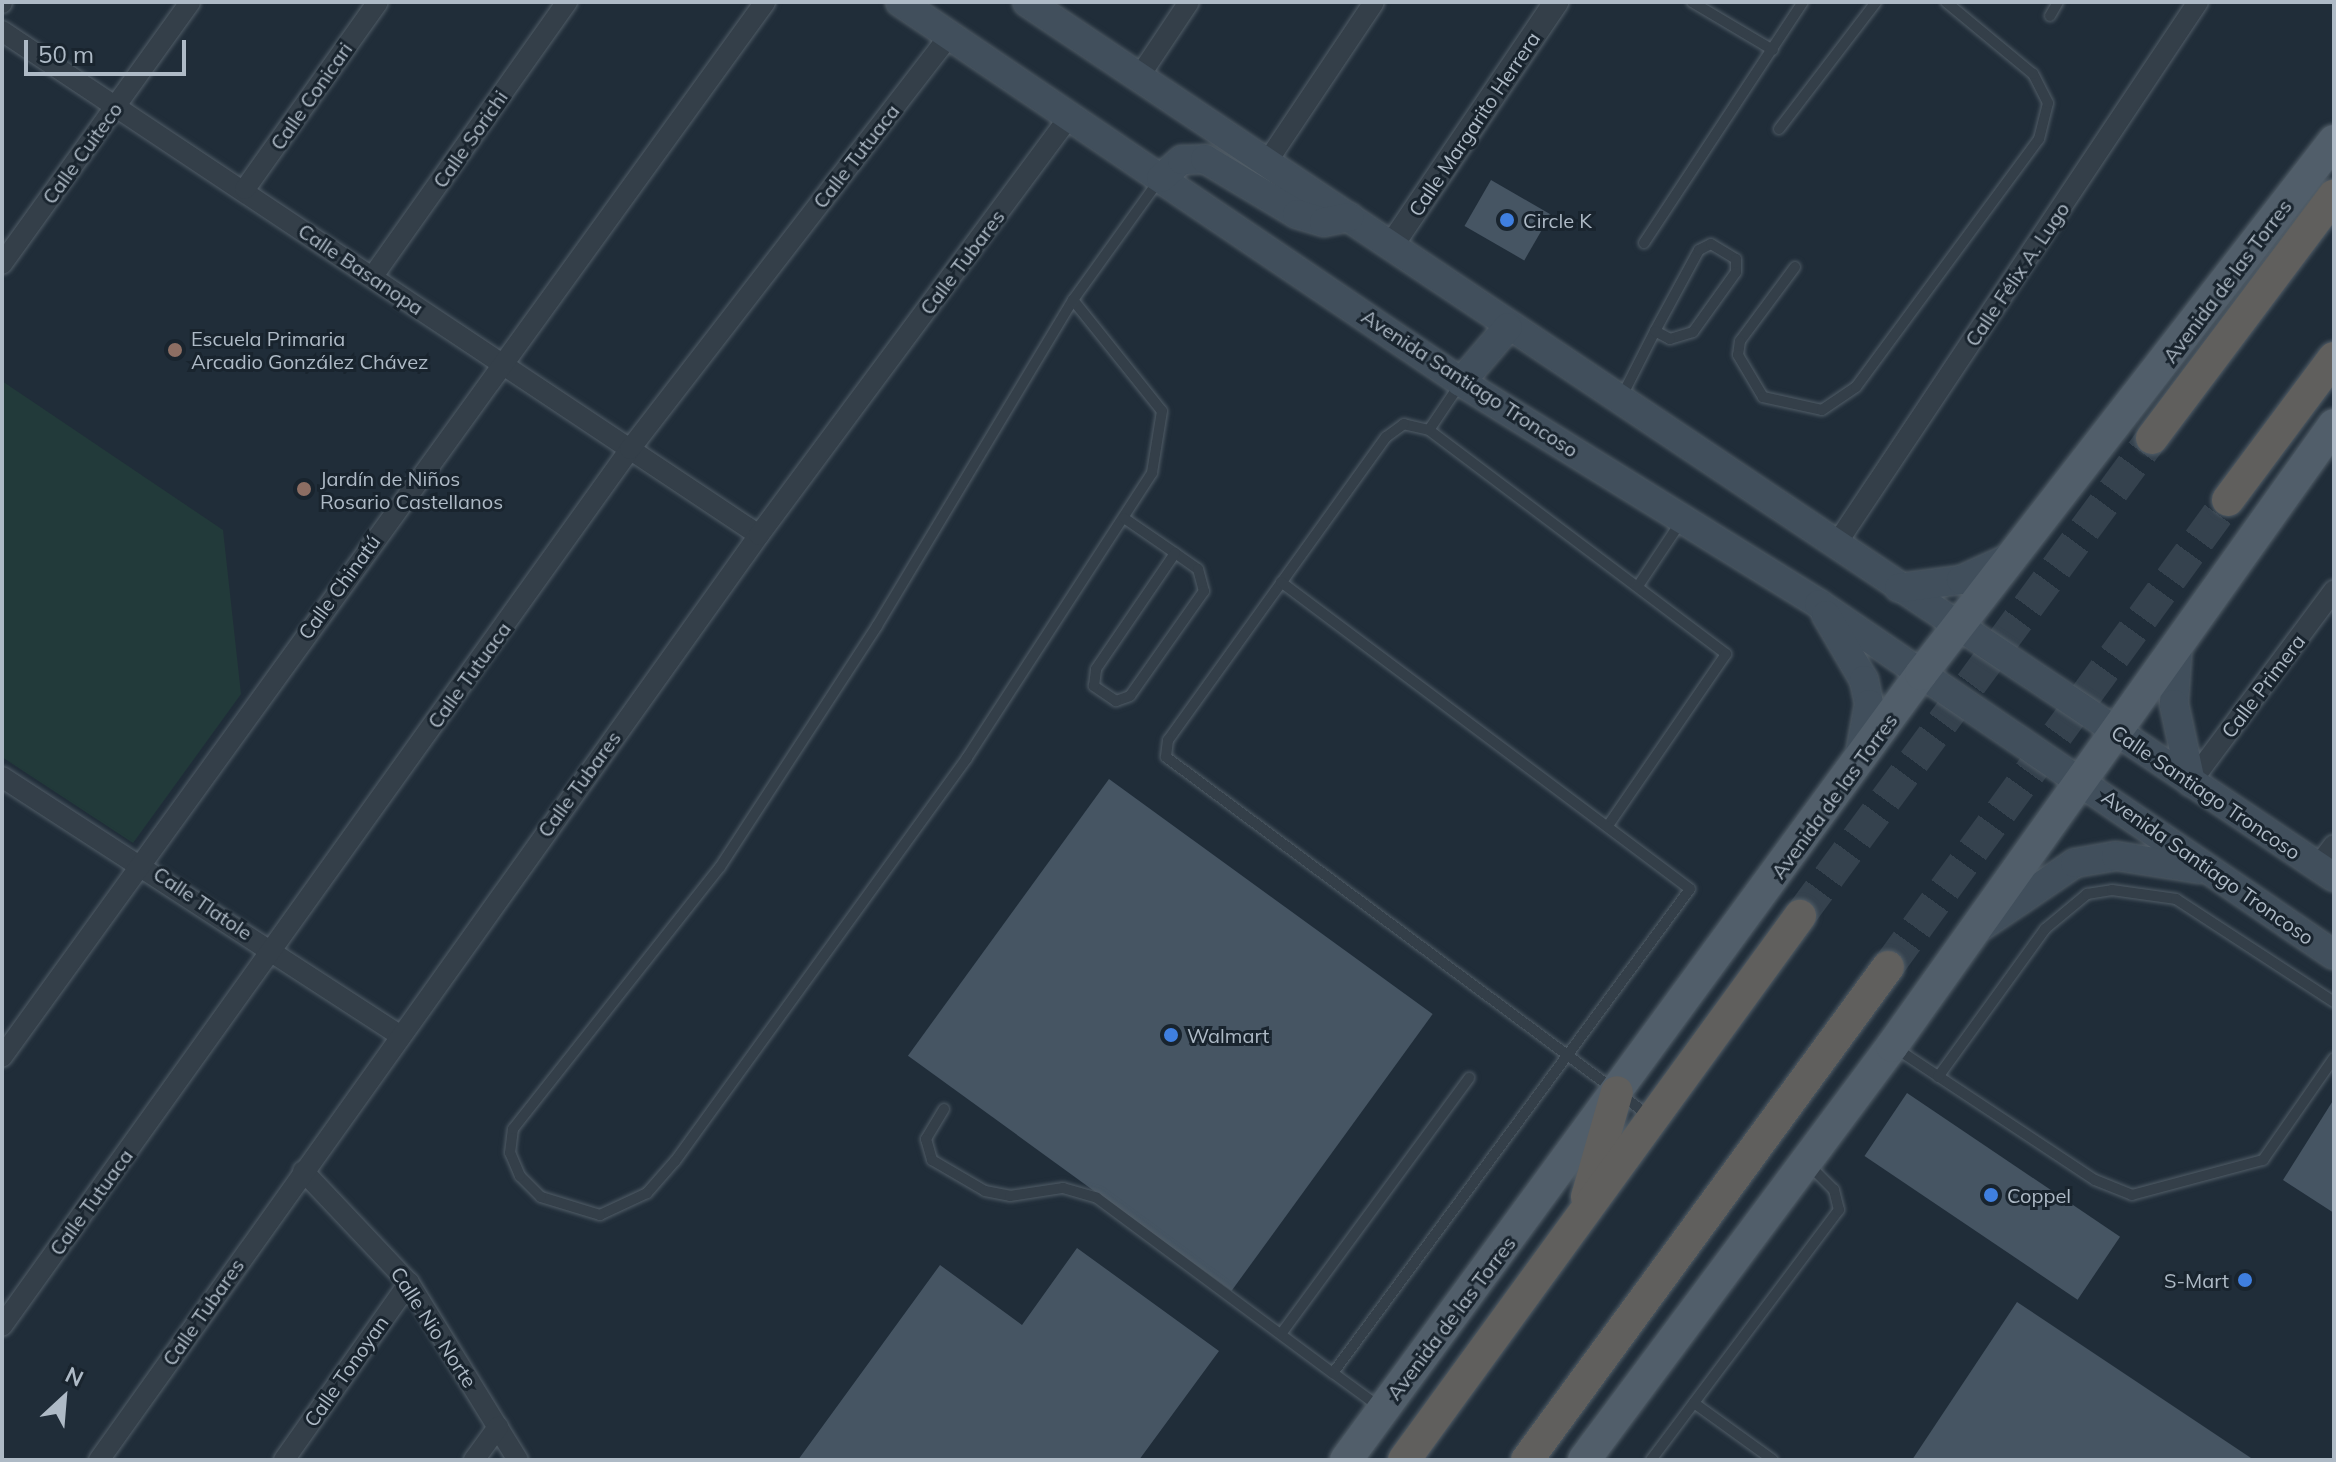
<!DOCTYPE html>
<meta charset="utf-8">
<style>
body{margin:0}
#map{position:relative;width:2336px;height:1462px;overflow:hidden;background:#202d39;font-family:Mulish,sans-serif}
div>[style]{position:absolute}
.green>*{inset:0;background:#223a3a}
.building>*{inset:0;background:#465563;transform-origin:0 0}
.trunk-tunnel>*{height:32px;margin-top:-16px;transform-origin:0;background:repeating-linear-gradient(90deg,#35424e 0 32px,transparent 0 48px)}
.roads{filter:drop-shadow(0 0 2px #515d67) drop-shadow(0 0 2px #515d67)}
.service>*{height:10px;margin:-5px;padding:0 5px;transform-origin:5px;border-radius:5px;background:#343f49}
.minor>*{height:20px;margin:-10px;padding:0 10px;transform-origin:10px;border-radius:10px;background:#343f49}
.tertiary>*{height:24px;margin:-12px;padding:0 12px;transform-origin:12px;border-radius:12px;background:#343f49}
.secondary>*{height:28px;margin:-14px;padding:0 14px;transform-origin:14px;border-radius:14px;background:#414f5c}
.primary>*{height:32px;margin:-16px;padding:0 16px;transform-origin:16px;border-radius:16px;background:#515e6a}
.trunk>*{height:32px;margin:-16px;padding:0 16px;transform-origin:16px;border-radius:16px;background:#605f5d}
.dots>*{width:22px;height:22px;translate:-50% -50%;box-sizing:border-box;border:4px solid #19242e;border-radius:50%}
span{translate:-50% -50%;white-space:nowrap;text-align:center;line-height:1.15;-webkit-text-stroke:6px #19242e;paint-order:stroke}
.street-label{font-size:20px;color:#aebac6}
.poi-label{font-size:20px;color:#aebac6}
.left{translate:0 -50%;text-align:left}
.right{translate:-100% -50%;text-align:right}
.frame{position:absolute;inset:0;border:4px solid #aebac6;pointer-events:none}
.north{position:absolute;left:24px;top:1358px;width:80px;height:80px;-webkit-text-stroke:6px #19242e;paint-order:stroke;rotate:26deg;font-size:22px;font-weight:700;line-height:32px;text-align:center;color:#aebac6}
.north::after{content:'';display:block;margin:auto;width:28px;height:36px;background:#aebac6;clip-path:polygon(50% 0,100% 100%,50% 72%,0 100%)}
.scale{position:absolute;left:24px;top:40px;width:162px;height:36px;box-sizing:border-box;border:4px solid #aebac6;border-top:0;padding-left:10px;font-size:24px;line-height:28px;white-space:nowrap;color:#aebac6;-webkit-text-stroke:6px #19242e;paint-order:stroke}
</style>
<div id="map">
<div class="green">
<i style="clip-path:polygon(2px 381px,223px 530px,241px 694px,133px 843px,2px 757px)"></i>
</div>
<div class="building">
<i style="left:1491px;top:180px;width:69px;height:53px;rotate:30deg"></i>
<i style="left:1109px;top:779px;width:400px;height:342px;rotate:36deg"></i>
<i style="left:1907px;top:1093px;width:257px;height:76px;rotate:34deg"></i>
<i style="clip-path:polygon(2334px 1099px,2334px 1213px,2283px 1180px)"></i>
<i style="clip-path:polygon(1077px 1248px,1219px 1351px,1139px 1460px,798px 1460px,940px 1265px,1022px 1325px)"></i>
<i style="clip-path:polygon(2017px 1302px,2254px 1460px,1912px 1460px)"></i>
</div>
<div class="trunk-tunnel">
<i style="left:1800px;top:916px;width:594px;rotate:-53.63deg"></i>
<i style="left:1888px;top:967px;width:578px;rotate:-53.94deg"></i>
</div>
<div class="roads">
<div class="service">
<i style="left:1692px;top:2px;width:94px;rotate:30.7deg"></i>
<i style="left:2050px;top:16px;width:16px;rotate:-60deg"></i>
<i style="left:1779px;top:129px;width:160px;rotate:-52.6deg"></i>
<i style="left:1644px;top:243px;width:289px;rotate:-56.6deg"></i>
<i style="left:1795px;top:267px;width:92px;rotate:126.6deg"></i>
<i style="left:1740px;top:341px;width:14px;rotate:98deg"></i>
<i style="left:1738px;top:355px;width:49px;rotate:59.2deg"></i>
<i style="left:1763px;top:397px;width:60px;rotate:12.4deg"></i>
<i style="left:1822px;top:410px;width:41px;rotate:-34.1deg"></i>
<i style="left:1856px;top:387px;width:308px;rotate:-53.6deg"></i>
<i style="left:2039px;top:139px;width:37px;rotate:-76deg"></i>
<i style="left:2048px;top:103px;width:33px;rotate:-117deg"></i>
<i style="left:2033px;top:74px;width:113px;rotate:-140.4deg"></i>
<i style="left:1073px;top:300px;width:142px;rotate:51.3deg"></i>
<i style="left:1162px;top:411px;width:63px;rotate:99.2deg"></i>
<i style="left:1152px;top:473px;width:340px;rotate:123deg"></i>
<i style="left:967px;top:758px;width:498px;rotate:125.9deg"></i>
<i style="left:675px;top:1161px;width:43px;rotate:131.2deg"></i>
<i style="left:647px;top:1193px;width:52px;rotate:154.9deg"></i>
<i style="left:600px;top:1215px;width:62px;rotate:-163deg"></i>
<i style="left:541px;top:1197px;width:30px;rotate:-135deg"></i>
<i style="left:520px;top:1176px;width:25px;rotate:-113deg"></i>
<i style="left:510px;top:1153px;width:24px;rotate:-83deg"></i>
<i style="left:513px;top:1129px;width:334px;rotate:-51.7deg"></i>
<i style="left:720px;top:867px;width:288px;rotate:-56.9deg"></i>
<i style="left:877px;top:626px;width:380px;rotate:-59deg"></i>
<i style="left:1073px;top:300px;width:149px;rotate:-54.3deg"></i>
<i style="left:1460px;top:384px;width:55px;rotate:124deg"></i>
<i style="left:1429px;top:430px;width:26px;rotate:-167deg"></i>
<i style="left:1404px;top:424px;width:22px;rotate:144deg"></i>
<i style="left:1386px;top:437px;width:373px;rotate:125.7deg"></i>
<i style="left:1168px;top:740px;width:17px;rotate:97deg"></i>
<i style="left:1166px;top:757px;width:600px;rotate:36.6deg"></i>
<i style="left:1622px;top:396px;width:73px;rotate:-63.1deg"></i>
<i style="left:1655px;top:331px;width:92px;rotate:-61.5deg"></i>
<i style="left:1699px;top:250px;width:13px;rotate:-27deg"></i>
<i style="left:1711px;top:244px;width:29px;rotate:31deg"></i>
<i style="left:1736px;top:259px;width:13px;rotate:90deg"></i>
<i style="left:1736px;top:272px;width:74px;rotate:125.6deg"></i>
<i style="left:1693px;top:332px;width:24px;rotate:163deg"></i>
<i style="left:1670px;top:339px;width:17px;rotate:-152deg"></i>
<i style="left:1429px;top:430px;width:372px;rotate:37deg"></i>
<i style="left:1726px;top:654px;width:206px;rotate:124.5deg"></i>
<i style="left:1124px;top:518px;width:62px;rotate:34.5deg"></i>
<i style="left:1175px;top:553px;width:28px;rotate:35deg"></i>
<i style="left:1198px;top:569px;width:23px;rotate:75deg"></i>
<i style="left:1204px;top:591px;width:128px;rotate:125.2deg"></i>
<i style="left:1130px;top:696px;width:15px;rotate:160deg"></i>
<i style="left:1116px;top:701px;width:27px;rotate:-146deg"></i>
<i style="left:1094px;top:686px;width:17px;rotate:-83deg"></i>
<i style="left:1096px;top:669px;width:140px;rotate:-55.7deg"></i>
<i style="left:1281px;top:582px;width:511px;rotate:36.89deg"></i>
<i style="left:1690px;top:889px;width:601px;rotate:126.41deg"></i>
<i style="left:1333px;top:1373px;width:59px;rotate:36.1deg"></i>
<i style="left:1638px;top:586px;width:79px;rotate:-56.3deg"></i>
<i style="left:1897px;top:1049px;width:237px;rotate:33.5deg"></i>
<i style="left:2095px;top:1180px;width:40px;rotate:22deg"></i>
<i style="left:2132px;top:1195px;width:136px;rotate:-15deg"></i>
<i style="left:2263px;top:1160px;width:124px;rotate:-55.2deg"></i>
<i style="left:1938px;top:1077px;width:183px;rotate:-54.1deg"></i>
<i style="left:2045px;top:929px;width:55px;rotate:-39.8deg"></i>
<i style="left:2087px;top:894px;width:25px;rotate:-9deg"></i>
<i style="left:2112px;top:890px;width:65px;rotate:8deg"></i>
<i style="left:2176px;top:899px;width:189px;rotate:33.1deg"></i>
<i style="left:944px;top:1109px;width:35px;rotate:121deg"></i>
<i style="left:926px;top:1139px;width:22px;rotate:74deg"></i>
<i style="left:932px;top:1160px;width:61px;rotate:30.3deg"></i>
<i style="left:985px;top:1191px;width:25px;rotate:11deg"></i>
<i style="left:1010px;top:1196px;width:54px;rotate:-8.6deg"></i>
<i style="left:1063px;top:1188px;width:35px;rotate:16deg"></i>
<i style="left:1097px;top:1198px;width:294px;rotate:36.6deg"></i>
<i style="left:1281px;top:1334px;width:318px;rotate:-53.7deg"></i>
<i style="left:1694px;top:1403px;width:97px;rotate:35.8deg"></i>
<i style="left:1651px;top:1460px;width:313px;rotate:-53.1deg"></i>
<i style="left:1839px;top:1210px;width:21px;rotate:-104deg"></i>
<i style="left:1834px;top:1190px;width:37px;rotate:-135deg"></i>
</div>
<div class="minor">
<i style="left:2px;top:3px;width:1px;rotate:-90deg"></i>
<i style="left:2px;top:31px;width:909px;rotate:33.66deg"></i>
<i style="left:1139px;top:77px;width:90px;rotate:-56.3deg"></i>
<i style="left:1267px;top:162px;width:192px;rotate:-56.2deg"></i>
<i style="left:245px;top:189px;width:229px;rotate:-54.6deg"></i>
<i style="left:2px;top:264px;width:322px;rotate:-54.3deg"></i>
<i style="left:373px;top:276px;width:336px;rotate:-54.7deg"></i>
<i style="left:1835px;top:546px;width:654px;rotate:-56.29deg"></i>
<i style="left:2px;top:777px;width:473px;rotate:33deg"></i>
<i style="left:2191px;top:782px;width:239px;rotate:-53.3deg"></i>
<i style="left:2318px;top:866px;width:26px;rotate:-53deg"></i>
<i style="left:2px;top:1057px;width:1302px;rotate:-54.12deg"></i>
<i style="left:303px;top:1171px;width:154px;rotate:46.6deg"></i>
<i style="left:409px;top:1283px;width:208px;rotate:58.4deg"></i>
<i style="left:2px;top:1326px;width:1079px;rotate:-54.39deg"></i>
<i style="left:630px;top:449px;width:523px;rotate:-52.3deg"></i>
<i style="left:99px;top:1460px;width:1136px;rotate:-54.49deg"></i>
<i style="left:759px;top:535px;width:522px;rotate:-53.42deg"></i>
<i style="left:284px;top:1460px;width:217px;rotate:-54.8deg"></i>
<i style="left:474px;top:1460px;width:41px;rotate:-54deg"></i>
</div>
<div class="tertiary">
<i style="left:1391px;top:246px;width:295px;rotate:-55.9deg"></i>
</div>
<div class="secondary">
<i style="left:900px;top:2px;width:678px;rotate:34.11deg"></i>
<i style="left:1461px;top:382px;width:421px;rotate:31.8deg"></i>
<i style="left:1819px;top:604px;width:623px;rotate:34.28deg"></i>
<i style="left:1027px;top:2px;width:1573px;rotate:33.8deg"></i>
<i style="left:1161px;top:178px;width:28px;rotate:-41deg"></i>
<i style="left:1182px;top:160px;width:23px;rotate:-2deg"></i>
<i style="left:1205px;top:159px;width:107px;rotate:30.9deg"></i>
<i style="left:1297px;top:214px;width:28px;rotate:17deg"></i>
<i style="left:1324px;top:222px;width:26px;rotate:-11deg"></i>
<i style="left:1461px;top:382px;width:72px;rotate:-49.5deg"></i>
<i style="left:1899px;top:588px;width:63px;rotate:-7.4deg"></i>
<i style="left:1961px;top:580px;width:58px;rotate:-24.4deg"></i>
<i style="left:1826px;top:615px;width:75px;rotate:59.7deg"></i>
<i style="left:1864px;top:680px;width:25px;rotate:78deg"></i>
<i style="left:1869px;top:704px;width:50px;rotate:100.4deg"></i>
<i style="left:2178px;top:643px;width:61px;rotate:93.8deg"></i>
<i style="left:2174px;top:704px;width:80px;rotate:77.7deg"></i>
<i style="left:1982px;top:926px;width:112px;rotate:-34.1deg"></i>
<i style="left:2075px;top:863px;width:42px;rotate:-9.7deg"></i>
<i style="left:2116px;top:856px;width:84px;rotate:8.9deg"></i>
</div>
<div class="primary">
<i style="left:1346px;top:1460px;width:974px;rotate:-53.81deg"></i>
<i style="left:1921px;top:674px;width:674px;rotate:-52.23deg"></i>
<i style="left:1584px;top:1460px;width:516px;rotate:-53.35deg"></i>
<i style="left:1892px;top:1046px;width:762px;rotate:-54.56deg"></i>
</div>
<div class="trunk">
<i style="left:2152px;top:438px;width:303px;rotate:-53.1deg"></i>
<i style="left:2228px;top:500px;width:177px;rotate:-53.3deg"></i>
<i style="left:1587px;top:1197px;width:109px;rotate:-74.1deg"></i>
<i style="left:1404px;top:1460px;width:673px;rotate:-53.95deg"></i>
<i style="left:1527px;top:1460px;width:611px;rotate:-53.79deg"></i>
</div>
</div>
<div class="dots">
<i style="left:1507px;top:220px;background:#3f7fe0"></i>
<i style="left:175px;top:350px;background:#8d6e63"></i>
<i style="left:304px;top:489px;background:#8d6e63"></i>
<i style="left:1171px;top:1035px;background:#3f7fe0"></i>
<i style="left:1991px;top:1195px;background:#3f7fe0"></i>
<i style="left:2245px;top:1280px;background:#3f7fe0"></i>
</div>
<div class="street-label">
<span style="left:311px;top:96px;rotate:-55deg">Calle Conicari</span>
<span style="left:1474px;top:124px;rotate:-56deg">Calle Margarito Herrera</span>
<span style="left:470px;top:139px;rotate:-55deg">Calle Sorichi</span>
<span style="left:82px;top:153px;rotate:-54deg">Calle Cuiteco</span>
<span style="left:856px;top:156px;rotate:-52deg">Calle Tutuaca</span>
<span style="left:962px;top:262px;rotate:-53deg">Calle Tubares</span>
<span style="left:361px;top:269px;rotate:34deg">Calle Basanopa</span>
<span style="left:2017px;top:274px;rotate:-56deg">Calle Félix A. Lugo</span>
<span style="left:2227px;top:281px;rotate:-53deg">Avenida de las Torres</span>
<span style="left:1470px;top:383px;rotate:33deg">Avenida Santiago Troncoso</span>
<span style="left:339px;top:587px;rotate:-54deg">Calle Chinatú</span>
<span style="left:469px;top:675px;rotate:-54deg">Calle Tutuaca</span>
<span style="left:2263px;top:686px;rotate:-53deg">Calle Primera</span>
<span style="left:579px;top:784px;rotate:-54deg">Calle Tubares</span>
<span style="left:2206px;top:792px;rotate:34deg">Calle Santiago Troncoso</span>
<span style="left:1834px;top:796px;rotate:-54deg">Avenida de las Torres</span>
<span style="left:2208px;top:867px;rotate:35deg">Avenida Santiago Troncoso</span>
<span style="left:203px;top:903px;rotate:34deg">Calle Tlatole</span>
<span style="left:91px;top:1202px;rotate:-54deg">Calle Tutuaca</span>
<span style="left:203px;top:1312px;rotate:-55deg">Calle Tubares</span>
<span style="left:1451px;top:1318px;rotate:-53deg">Avenida de las Torres</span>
<span style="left:434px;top:1327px;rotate:57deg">Calle Nio Norte</span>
<span style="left:346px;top:1371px;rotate:-55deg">Calle Tonoyan</span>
</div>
<div class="poi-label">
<span class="left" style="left:1523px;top:220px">Circle K</span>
<span class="left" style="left:191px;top:350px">Escuela Primaria<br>Arcadio González Chávez</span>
<span class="left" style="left:320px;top:490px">Jardín de Niños<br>Rosario Castellanos</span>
<span class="left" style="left:1187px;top:1035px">Walmart</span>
<span class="left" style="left:2007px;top:1195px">Coppel</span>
<span class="right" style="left:2229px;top:1280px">S-Mart</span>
</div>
<div class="frame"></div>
<div class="north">N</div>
<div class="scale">50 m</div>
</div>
